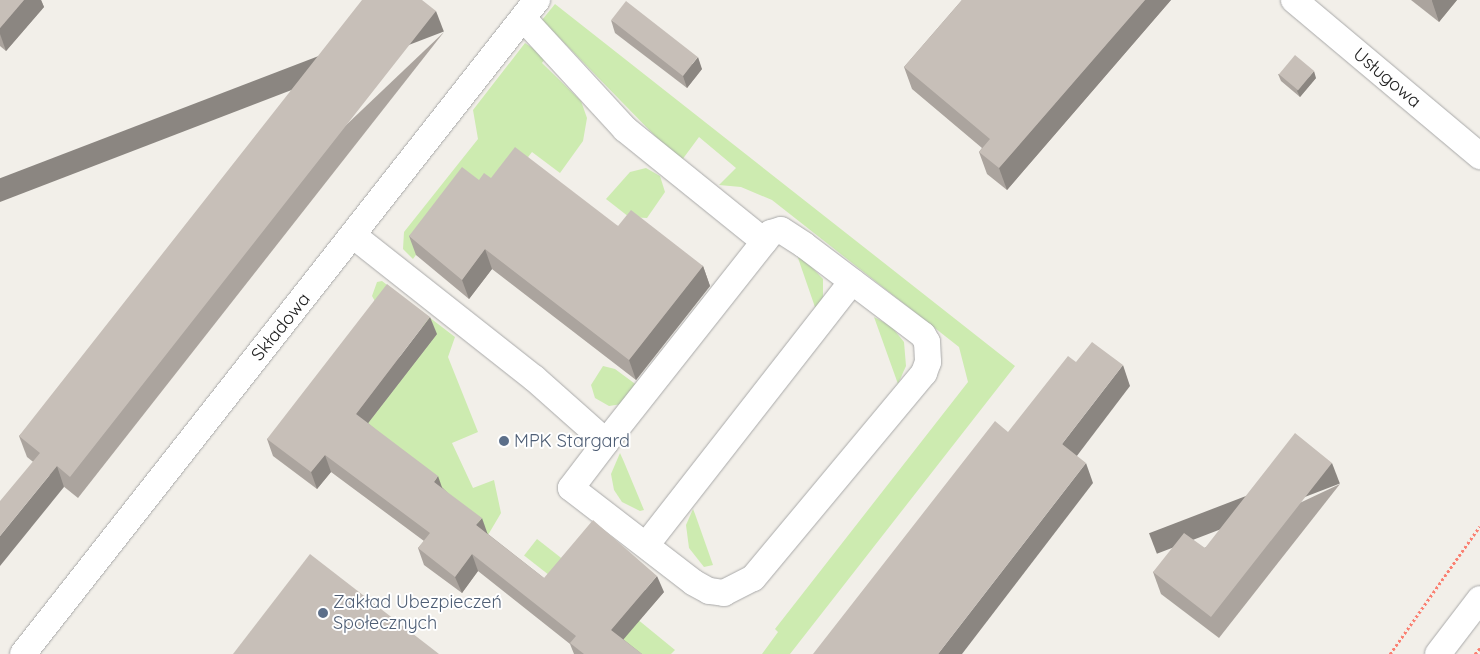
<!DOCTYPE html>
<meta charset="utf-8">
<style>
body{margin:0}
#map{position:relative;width:1480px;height:654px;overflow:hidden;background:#f2efe9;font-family:Quicksand,sans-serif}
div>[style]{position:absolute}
.grass>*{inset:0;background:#cdebb0;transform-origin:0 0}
.path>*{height:3px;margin-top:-1.5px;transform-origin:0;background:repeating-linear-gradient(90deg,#fa8072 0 2.5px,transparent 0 5px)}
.roads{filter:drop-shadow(0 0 1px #a9a9a9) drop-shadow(0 0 1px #a9a9a9)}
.minor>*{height:26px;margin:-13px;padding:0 13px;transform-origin:13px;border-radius:13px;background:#fff}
.wall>*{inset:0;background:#aba49e}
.shaded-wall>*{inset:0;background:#8b8681;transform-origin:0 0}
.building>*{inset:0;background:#c7bfb8;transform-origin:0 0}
.dots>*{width:14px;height:14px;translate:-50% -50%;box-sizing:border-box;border:2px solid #fff;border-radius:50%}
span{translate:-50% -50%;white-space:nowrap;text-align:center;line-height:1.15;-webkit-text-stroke:4px #fff;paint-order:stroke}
.street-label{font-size:18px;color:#222}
.service-label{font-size:18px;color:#4e5e75}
.left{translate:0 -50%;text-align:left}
</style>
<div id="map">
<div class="grass">
<i style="clip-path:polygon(555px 4px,1015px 366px,790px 654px,762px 654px,778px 632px,775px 629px,968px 382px,959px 347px,772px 200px,741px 187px,719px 185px,736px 168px,699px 137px,682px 160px,658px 139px,542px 20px)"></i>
<i style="clip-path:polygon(525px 43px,546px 57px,542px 63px,581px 101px,587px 118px,583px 141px,560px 173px,532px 152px,498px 196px,468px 182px,413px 259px,403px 249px,404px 232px,478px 139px,473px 110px)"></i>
<i style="clip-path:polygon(646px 168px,660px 176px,665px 192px,647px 218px,629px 217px,606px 199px,630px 172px)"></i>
<i style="clip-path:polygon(798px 258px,803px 258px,823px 279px,823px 297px,816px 310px)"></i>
<i style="clip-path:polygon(382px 281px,455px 337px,448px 357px,478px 432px,452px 443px,473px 488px,494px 480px,501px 513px,488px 535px,362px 431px,436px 334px,377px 305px,372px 296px,377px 282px)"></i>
<i style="clip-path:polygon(874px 317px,891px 326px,904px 342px,906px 366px,898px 384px)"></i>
<i style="clip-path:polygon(603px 366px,615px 369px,638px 386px,622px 404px,609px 406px,595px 398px,591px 385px)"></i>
<i style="clip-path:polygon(620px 453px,624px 462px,644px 510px,640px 511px,622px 502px,614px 490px,611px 474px)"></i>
<i style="clip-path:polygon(693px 509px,695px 514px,713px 565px,704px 567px,689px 548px,686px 525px)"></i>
<i style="left:537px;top:539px;width:53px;height:21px;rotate:38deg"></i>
<i style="clip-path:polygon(631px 614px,675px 650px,671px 654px,626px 654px,618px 648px)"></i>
</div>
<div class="path">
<i style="left:1390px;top:654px;width:156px;rotate:-54.9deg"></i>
<i style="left:1475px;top:654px;width:8px;rotate:-50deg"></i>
</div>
<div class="roads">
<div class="minor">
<i style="left:1294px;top:0;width:243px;rotate:40deg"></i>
<i style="left:523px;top:18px;width:151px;rotate:47.4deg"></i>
<i style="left:625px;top:129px;width:179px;rotate:38.9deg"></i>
<i style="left:354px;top:236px;width:229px;rotate:38.3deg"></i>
<i style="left:534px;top:378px;width:96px;rotate:41.6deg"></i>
<i style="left:606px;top:442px;width:266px;rotate:-51.7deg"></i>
<i style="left:771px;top:233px;width:10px;rotate:-17deg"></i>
<i style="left:781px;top:230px;width:27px;rotate:33deg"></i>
<i style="left:804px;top:245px;width:149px;rotate:37.1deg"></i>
<i style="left:923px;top:335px;width:8px;rotate:60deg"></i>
<i style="left:927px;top:342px;width:20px;rotate:87deg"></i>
<i style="left:928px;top:362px;width:12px;rotate:110deg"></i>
<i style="left:924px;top:373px;width:267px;rotate:129.8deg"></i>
<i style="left:753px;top:578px;width:33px;rotate:153deg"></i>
<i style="left:724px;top:593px;width:15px;rotate:-172deg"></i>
<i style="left:709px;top:591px;width:18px;rotate:-151deg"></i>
<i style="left:693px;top:582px;width:154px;rotate:-142.4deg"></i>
<i style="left:571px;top:488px;width:58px;rotate:-52.7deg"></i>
<i style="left:647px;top:544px;width:333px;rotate:-52deg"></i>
<i style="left:23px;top:654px;width:832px;rotate:-51.84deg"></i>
<i style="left:1438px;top:654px;width:69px;rotate:-52.6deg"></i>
</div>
</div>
<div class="wall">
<i style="clip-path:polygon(0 0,41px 0,44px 7px,6px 51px,0 46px)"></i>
<i style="clip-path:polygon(962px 0,1171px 0,1007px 190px,987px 174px,979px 152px,982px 148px,912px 89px,904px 67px)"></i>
<i style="clip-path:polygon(1411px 0,1457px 0,1439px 22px)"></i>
<i style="clip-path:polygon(611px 20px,702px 69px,687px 88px,615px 33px)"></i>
<i style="clip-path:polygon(444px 32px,78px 498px,27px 457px,19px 436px)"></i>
<i style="clip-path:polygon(1278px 74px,1316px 78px,1300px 97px,1281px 81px)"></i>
<i style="clip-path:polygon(479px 180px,618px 226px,703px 266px,710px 286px,636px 380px,492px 269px,469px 299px,416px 255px,409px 236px)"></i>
<i style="clip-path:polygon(437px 334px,368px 423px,443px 488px,488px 534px,544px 578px,664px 592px,623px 639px,642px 654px,574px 654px,570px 644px,478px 571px,462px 593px,424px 565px,418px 548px,424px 541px,331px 472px,317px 489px,273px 456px,267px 439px)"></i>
<i style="clip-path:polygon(1340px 484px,1219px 638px,1161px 594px,1153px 572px)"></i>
</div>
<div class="shaded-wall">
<i style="clip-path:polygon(24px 0,41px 0,44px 7px,6px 51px,0 34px,0 28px)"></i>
<i style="clip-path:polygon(1145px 0,1171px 0,1007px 190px,999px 168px)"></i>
<i style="clip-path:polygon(1432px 0,1457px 0,1439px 22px,1432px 1px)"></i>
<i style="left:436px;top:11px;width:22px;height:593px;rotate:69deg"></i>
<i style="clip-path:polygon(698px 57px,702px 69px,687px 88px,683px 76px)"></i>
<i style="clip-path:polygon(1314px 71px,1316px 78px,1300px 97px,1297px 91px)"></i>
<i style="clip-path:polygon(485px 249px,492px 269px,469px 299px,462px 280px)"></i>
<i style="clip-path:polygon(703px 266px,710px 286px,636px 380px,629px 360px)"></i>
<i style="clip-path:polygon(430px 317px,437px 334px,362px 431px,356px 414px)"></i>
<i style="clip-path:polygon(1123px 365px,1130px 386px,1070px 465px,1062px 444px)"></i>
<i style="clip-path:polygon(325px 455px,331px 472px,317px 489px,311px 472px)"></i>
<i style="clip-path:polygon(1086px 463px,1093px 483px,962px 654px,938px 654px)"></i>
<i style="left:1332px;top:463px;width:22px;height:196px;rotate:69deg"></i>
<i style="clip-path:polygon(57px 466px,64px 487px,0 566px,0 536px)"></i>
<i style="clip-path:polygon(438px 476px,444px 493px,434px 482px)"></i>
<i style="clip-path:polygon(482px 518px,488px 535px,476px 525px)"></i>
<i style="clip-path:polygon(472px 554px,478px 571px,462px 593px,455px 577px)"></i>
<i style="clip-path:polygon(657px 576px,664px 592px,617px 647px,611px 630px)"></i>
</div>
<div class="building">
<i style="clip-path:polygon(0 0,24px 0,0 28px)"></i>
<i style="clip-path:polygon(362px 0,422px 0,436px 11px,70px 477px,57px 466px,0 536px,0 501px,40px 453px,19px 436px)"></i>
<i style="clip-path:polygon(962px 0,1145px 0,999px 168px,979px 152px,990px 139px,904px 67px)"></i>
<i style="left:626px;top:1px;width:91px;height:24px;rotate:38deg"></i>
<i style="left:1295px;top:55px;width:25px;height:25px;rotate:40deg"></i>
<i style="clip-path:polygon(515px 147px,618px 226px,631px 210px,703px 266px,629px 360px,485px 249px,462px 280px,409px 236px,462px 167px,479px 180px,484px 173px,491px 178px)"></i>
<i style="clip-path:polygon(387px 284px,430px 317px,356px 414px,438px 476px,434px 482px,482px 518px,476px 525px,544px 578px,593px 520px,657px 576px,611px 630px,642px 654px,584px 654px,570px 643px,576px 636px,472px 554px,455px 577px,418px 548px,430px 533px,325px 455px,311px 472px,267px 439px)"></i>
<i style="clip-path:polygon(1092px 342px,1123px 365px,1062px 444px,1086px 463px,938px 654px,813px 654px,995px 421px,1008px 432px,1068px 356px,1076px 362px)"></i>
<i style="clip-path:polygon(1295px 433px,1332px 463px,1211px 617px,1153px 572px,1184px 533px,1205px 548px)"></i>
<i style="clip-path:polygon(310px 554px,439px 654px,233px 654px)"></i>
</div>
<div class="dots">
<i style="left:504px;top:441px;background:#5c6f8a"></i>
<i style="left:323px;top:613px;background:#5c6f8a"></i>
</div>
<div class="street-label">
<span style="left:1387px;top:78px;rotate:40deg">Usługowa</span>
<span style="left:281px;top:327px;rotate:-51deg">Składowa</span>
</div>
<div class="service-label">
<span class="left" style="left:514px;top:441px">MPK Stargard</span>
<span class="left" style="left:333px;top:613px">Zakład Ubezpieczeń<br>Społecznych</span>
</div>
</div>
